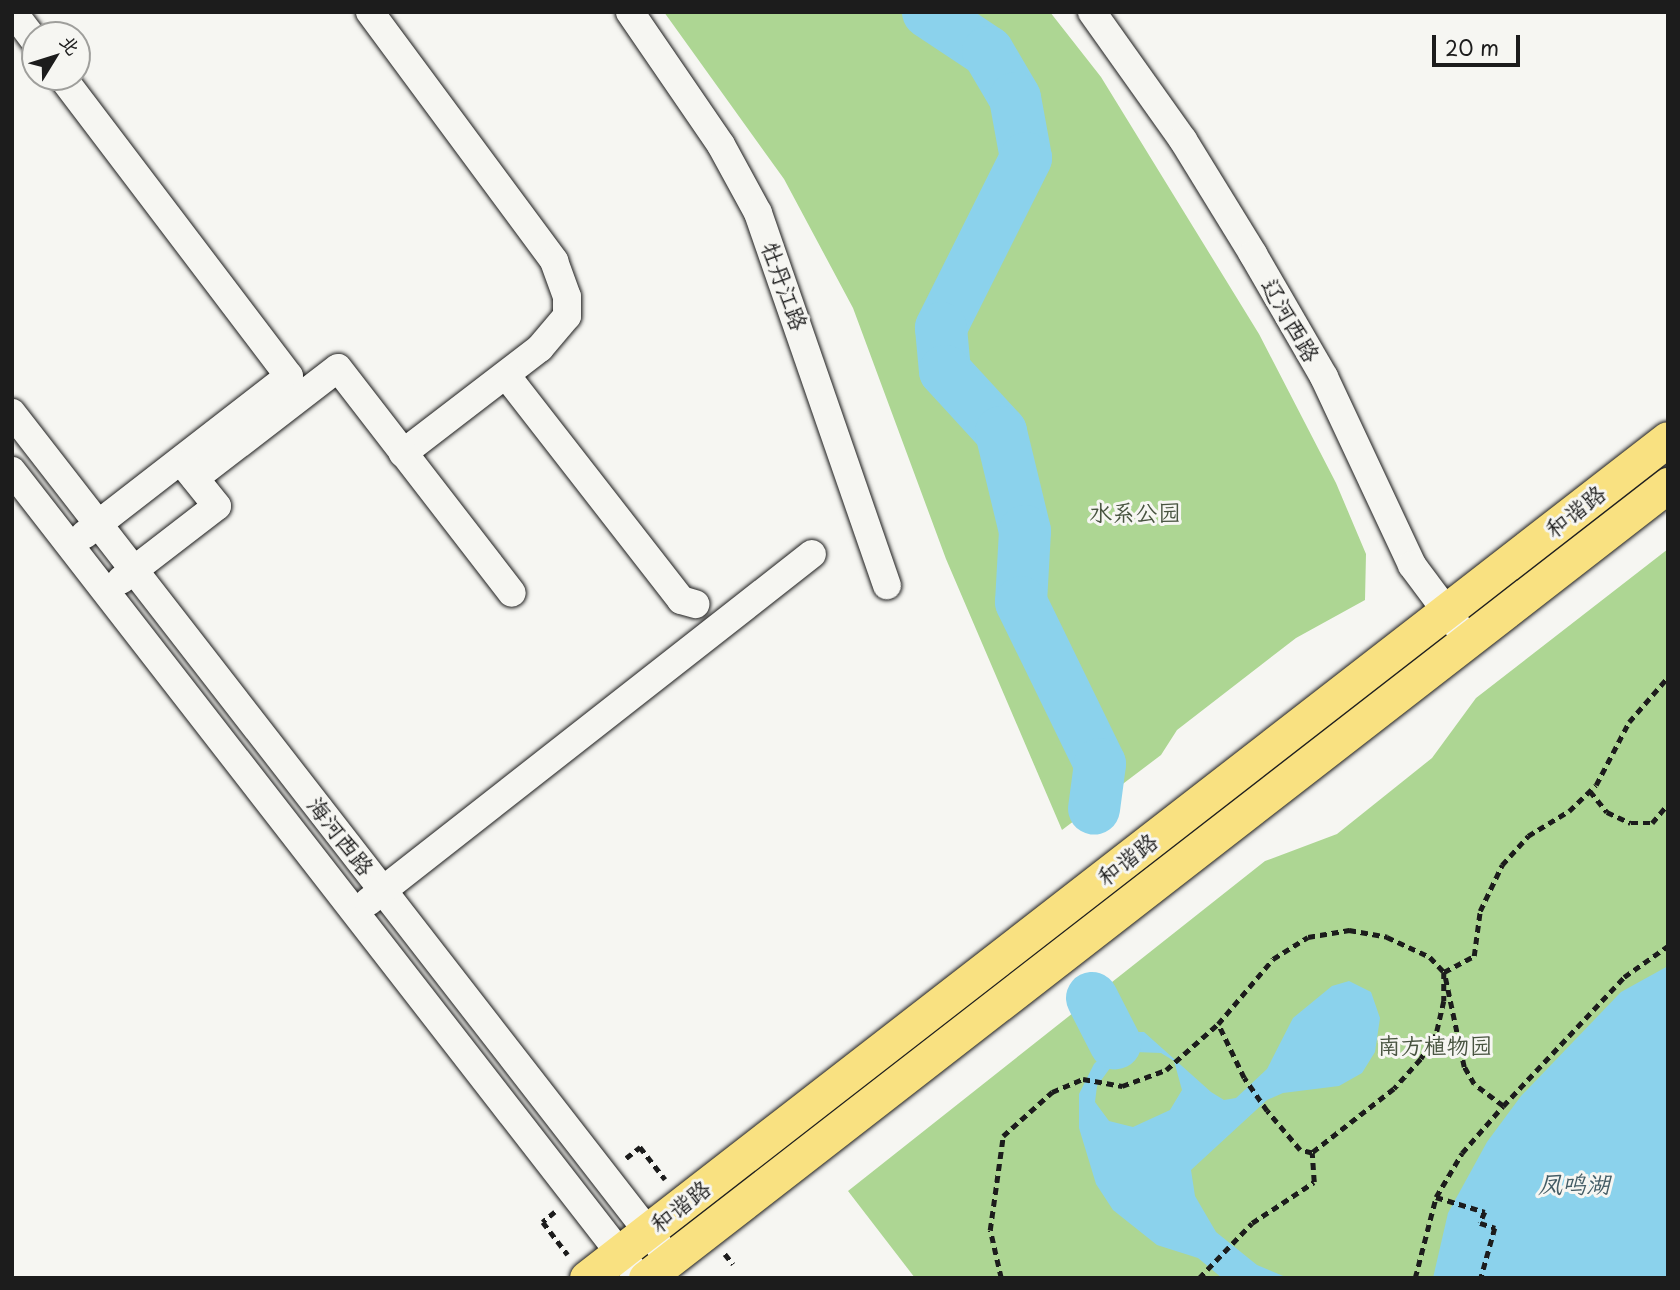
<!DOCTYPE html>
<meta charset="utf-8">
<style>
body{margin:0}
#map{position:relative;width:1680px;height:1290px;overflow:hidden;background:#f6f6f2;font-family:"Playpen Sans","LXGW WenKai TC",sans-serif}
div>[style]{position:absolute}
.green>*{inset:0;background:#add693}
.water>*{inset:0;background:#8bd2ec}
.river>*{height:52px;margin:-26px;padding:0 26px;transform-origin:26px;border-radius:26px;background:#8bd2ec}
.path>*{height:4.5px;margin-top:-2.25px;transform-origin:0;background:repeating-linear-gradient(90deg,#1c1c1c 0 7px,transparent 0 12px)}
.roads{filter:drop-shadow(0 0 2px #1c1c1c) drop-shadow(0 0 2px #1c1c1c)}
.minor>*{height:28px;margin:-14px;padding:0 14px;transform-origin:14px;border-radius:14px;background:#f6f6f2}
.major>*{height:35px;margin:-17.5px;padding:0 17.5px;transform-origin:17.5px;border-radius:17.5px;background:#f9e181}
span{translate:-50% -50%;white-space:nowrap;text-align:center;line-height:1.15;-webkit-text-stroke:6px #f6f6f2;paint-order:stroke}
.street-label{font-size:23px;color:#1c1c1c}
.park-label{font-size:23px;color:#485440}
.water-label{font-size:24px;color:#435c65;font-style:italic}
.frame{position:absolute;inset:0;border:14px solid #1c1c1c;pointer-events:none}
.north{position:absolute;left:21px;top:21px;width:70px;height:70px;box-sizing:border-box;background:#f6f6f2;border:2px solid #9f9f9c;border-radius:50%;rotate:52deg;font-size:19px;font-weight:700;line-height:28px;text-align:center;color:#1c1c1c}
.north::after{content:'';display:block;margin:auto;width:24px;height:32px;background:#1c1c1c;clip-path:polygon(50% 0,100% 100%,50% 72%,0 100%)}
.scale{position:absolute;left:1432px;top:35px;width:88px;height:32px;box-sizing:border-box;border:4px solid #1c1c1c;border-top:0;padding-left:9px;font-size:21px;line-height:24px;white-space:nowrap;color:#1c1c1c;-webkit-text-stroke:5px #f6f6f2;paint-order:stroke}
</style>
<div id="map">
<div class="green">
<i style="clip-path:polygon(664px 12px,1050px 12px,1101px 77px,1259px 334px,1336px 483px,1366px 554px,1365px 600px,1296px 638px,1177px 730px,1161px 755px,1062px 830px,946px 559px,853px 308px,784px 179px)"></i>
<i style="clip-path:polygon(1668px 549px,1668px 1278px,915px 1278px,848px 1191px,1265px 861px,1337px 834px,1432px 758px,1476px 698px)"></i>
</div>
<div class="water">
<i style="clip-path:polygon(1668px 966px,1668px 1278px,1433px 1278px,1448px 1213px,1487px 1142px,1521px 1096px,1621px 992px)"></i>
<i style="clip-path:polygon(evenodd,1349px 981px,1371px 992px,1380px 1018px,1375px 1052px,1362px 1073px,1339px 1086px,1283px 1093px,1267px 1100px,1191px 1170px,1195px 1196px,1216px 1232px,1257px 1265px,1288px 1278px,1222px 1278px,1198px 1258px,1157px 1245px,1113px 1210px,1096px 1184px,1079px 1128px,1079px 1094px,1094px 1064px,1115px 1043px,1130px 1032px,1144px 1032px,1211px 1092px,1224px 1100px,1236px 1098px,1267px 1069px,1293px 1018px,1332px 986px,1349px 981px,1135px 1052px,1161px 1053px,1174px 1061px,1182px 1090px,1170px 1110px,1133px 1127px,1109px 1121px,1095px 1102px,1097px 1086px,1113px 1064px,1135px 1052px)"></i>
</div>
<div class="river">
<i style="left:928px;top:12px;width:72px;rotate:33.7deg"></i>
<i style="left:988px;top:52px;width:53px;rotate:59.6deg"></i>
<i style="left:1015px;top:98px;width:61px;rotate:79.6deg"></i>
<i style="left:1026px;top:158px;width:190px;rotate:116.6deg"></i>
<i style="left:941px;top:328px;width:43px;rotate:84.7deg"></i>
<i style="left:945px;top:371px;width:83px;rotate:47.4deg"></i>
<i style="left:1001px;top:432px;width:102px;rotate:76.4deg"></i>
<i style="left:1025px;top:531px;width:71px;rotate:93.2deg"></i>
<i style="left:1021px;top:602px;width:180px;rotate:64deg"></i>
<i style="left:1100px;top:764px;width:45px;rotate:97.6deg"></i>
<i style="left:1092px;top:998px;width:51px;rotate:62.9deg"></i>
</div>
<div class="path">
<i style="left:1590px;top:791px;width:27px;rotate:51deg"></i>
<i style="left:1607px;top:812px;width:26px;rotate:25deg"></i>
<i style="left:1631px;top:823px;width:21px"></i>
<i style="left:1652px;top:823px;width:25px;rotate:-50deg"></i>
<i style="left:1349px;top:930px;width:39px;rotate:10deg"></i>
<i style="left:1387px;top:937px;width:47px;rotate:24.9deg"></i>
<i style="left:1430px;top:957px;width:21px;rotate:47deg"></i>
<i style="left:1444px;top:972px;width:29px;rotate:90deg"></i>
<i style="left:1444px;top:1001px;width:35px;rotate:103deg"></i>
<i style="left:1436px;top:1035px;width:28px;rotate:122deg"></i>
<i style="left:1421px;top:1059px;width:40px;rotate:132deg"></i>
<i style="left:1394px;top:1089px;width:104px;rotate:142deg"></i>
<i style="left:1312px;top:1153px;width:12px;rotate:-166deg"></i>
<i style="left:1300px;top:1150px;width:51px;rotate:-130.2deg"></i>
<i style="left:1267px;top:1111px;width:40px;rotate:-124.9deg"></i>
<i style="left:1244px;top:1078px;width:60px;rotate:-115.7deg"></i>
<i style="left:1218px;top:1024px;width:85px;rotate:-49.8deg"></i>
<i style="left:1273px;top:959px;width:41px;rotate:-32.2deg"></i>
<i style="left:1308px;top:937px;width:42px;rotate:-9.7deg"></i>
<i style="left:1503px;top:1106px;width:177px;rotate:-46.8deg"></i>
<i style="left:1624px;top:977px;width:54px;rotate:-35.2deg"></i>
<i style="left:626px;top:1158px;width:18px;rotate:-38deg"></i>
<i style="left:640px;top:1147px;width:41px;rotate:52deg"></i>
<i style="left:1436px;top:1197px;width:51px;rotate:17deg"></i>
<i style="left:1485px;top:1212px;width:12px;rotate:114deg"></i>
<i style="left:1480px;top:1223px;width:16px;rotate:18deg"></i>
<i style="left:1495px;top:1228px;width:52px;rotate:105.6deg"></i>
<i style="left:555px;top:1212px;width:16px;rotate:140deg"></i>
<i style="left:543px;top:1222px;width:41px;rotate:52.9deg"></i>
<i style="left:725px;top:1254px;width:13px;rotate:51deg"></i>
<i style="left:1001px;top:1278px;width:49px;rotate:-102.9deg"></i>
<i style="left:990px;top:1230px;width:95px;rotate:-82.1deg"></i>
<i style="left:1003px;top:1136px;width:66px;rotate:-41.9deg"></i>
<i style="left:1052px;top:1092px;width:34px;rotate:-23deg"></i>
<i style="left:1083px;top:1079px;width:40px;rotate:10deg"></i>
<i style="left:1122px;top:1086px;width:47px;rotate:-20deg"></i>
<i style="left:1166px;top:1070px;width:69px;rotate:-41.5deg"></i>
<i style="left:1199px;top:1278px;width:76px;rotate:-46.1deg"></i>
<i style="left:1252px;top:1223px;width:74px;rotate:-33.5deg"></i>
<i style="left:1314px;top:1182px;width:29px;rotate:-94deg"></i>
<i style="left:1415px;top:1278px;width:84px;rotate:-75.5deg"></i>
<i style="left:1436px;top:1197px;width:51px;rotate:-59.4deg"></i>
<i style="left:1462px;top:1153px;width:62px;rotate:-48.9deg"></i>
<i style="left:1503px;top:1106px;width:36px;rotate:-143deg"></i>
<i style="left:1474px;top:1084px;width:20px;rotate:-120deg"></i>
<i style="left:1464px;top:1067px;width:97px;rotate:-101.9deg"></i>
<i style="left:1444px;top:972px;width:34px;rotate:-28deg"></i>
<i style="left:1474px;top:956px;width:45px;rotate:-82.4deg"></i>
<i style="left:1480px;top:911px;width:51px;rotate:-64.4deg"></i>
<i style="left:1502px;top:865px;width:39px;rotate:-48deg"></i>
<i style="left:1528px;top:836px;width:48px;rotate:-31.4deg"></i>
<i style="left:1569px;top:811px;width:37px;rotate:-44deg"></i>
<i style="left:1596px;top:785px;width:71px;rotate:-62.4deg"></i>
<i style="left:1629px;top:722px;width:60px;rotate:-49.1deg"></i>
</div>
<div class="roads">
<div class="minor">
<i style="left:13px;top:12px;width:36px;rotate:53deg"></i>
<i style="left:370px;top:12px;width:310px;rotate:53.5deg"></i>
<i style="left:554px;top:261px;width:38px;rotate:70deg"></i>
<i style="left:567px;top:297px;width:19px;rotate:90deg"></i>
<i style="left:567px;top:316px;width:42px;rotate:130.2deg"></i>
<i style="left:540px;top:348px;width:173px;rotate:142.5deg"></i>
<i style="left:630px;top:12px;width:161px;rotate:55.6deg"></i>
<i style="left:721px;top:145px;width:77px;rotate:61.4deg"></i>
<i style="left:758px;top:213px;width:394px;rotate:70.9deg"></i>
<i style="left:1092px;top:12px;width:157px;rotate:54.6deg"></i>
<i style="left:1183px;top:140px;width:134px;rotate:58.4deg"></i>
<i style="left:1253px;top:254px;width:142px;rotate:60deg"></i>
<i style="left:1324px;top:377px;width:208px;rotate:64.9deg"></i>
<i style="left:1412px;top:565px;width:79px;rotate:53.3deg"></i>
<i style="left:62px;top:77px;width:375px;rotate:52.8deg"></i>
<i style="left:289px;top:376px;width:259px;rotate:142.2deg"></i>
<i style="left:506px;top:375px;width:285px;rotate:52.1deg"></i>
<i style="left:681px;top:600px;width:15px;rotate:16deg"></i>
<i style="left:12px;top:413px;width:1073px;rotate:52.16deg"></i>
<i style="left:12px;top:471px;width:1022px;rotate:52.15deg"></i>
<i style="left:195px;top:478px;width:180px;rotate:-37.6deg"></i>
<i style="left:338px;top:368px;width:284px;rotate:52.3deg"></i>
<i style="left:121px;top:580px;width:121px;rotate:-37.6deg"></i>
<i style="left:217px;top:506px;width:53px;rotate:-128.8deg"></i>
<i style="left:368px;top:902px;width:564px;rotate:-38.09deg"></i>
</div>
<div class="major">
<i style="left:587px;top:1278px;width:1368px;rotate:-37.82deg"></i>
<i style="left:646px;top:1278px;width:1294px;rotate:-37.81deg"></i>
</div>
</div>
<div class="street-label">
<span style="left:785px;top:286px;rotate:70deg">牡丹江路</span>
<span style="left:1291px;top:320px;rotate:60deg">辽河西路</span>
<span style="left:1575px;top:511px;rotate:-38deg">和谐路</span>
<span style="left:341px;top:836px;rotate:52deg">海河西路</span>
<span style="left:1127px;top:859px;rotate:-38deg">和谐路</span>
<span style="left:680px;top:1206px;rotate:-38deg">和谐路</span>
</div>
<div class="park-label">
<span style="left:1135px;top:512px">水系公园</span>
<span style="left:1435px;top:1045px">南方植物园</span>
</div>
<div class="water-label">
<span style="left:1574px;top:1184px">凤鸣湖</span>
</div>
<div class="frame"></div>
<div class="north">北</div>
<div class="scale">20 m</div>
</div>
